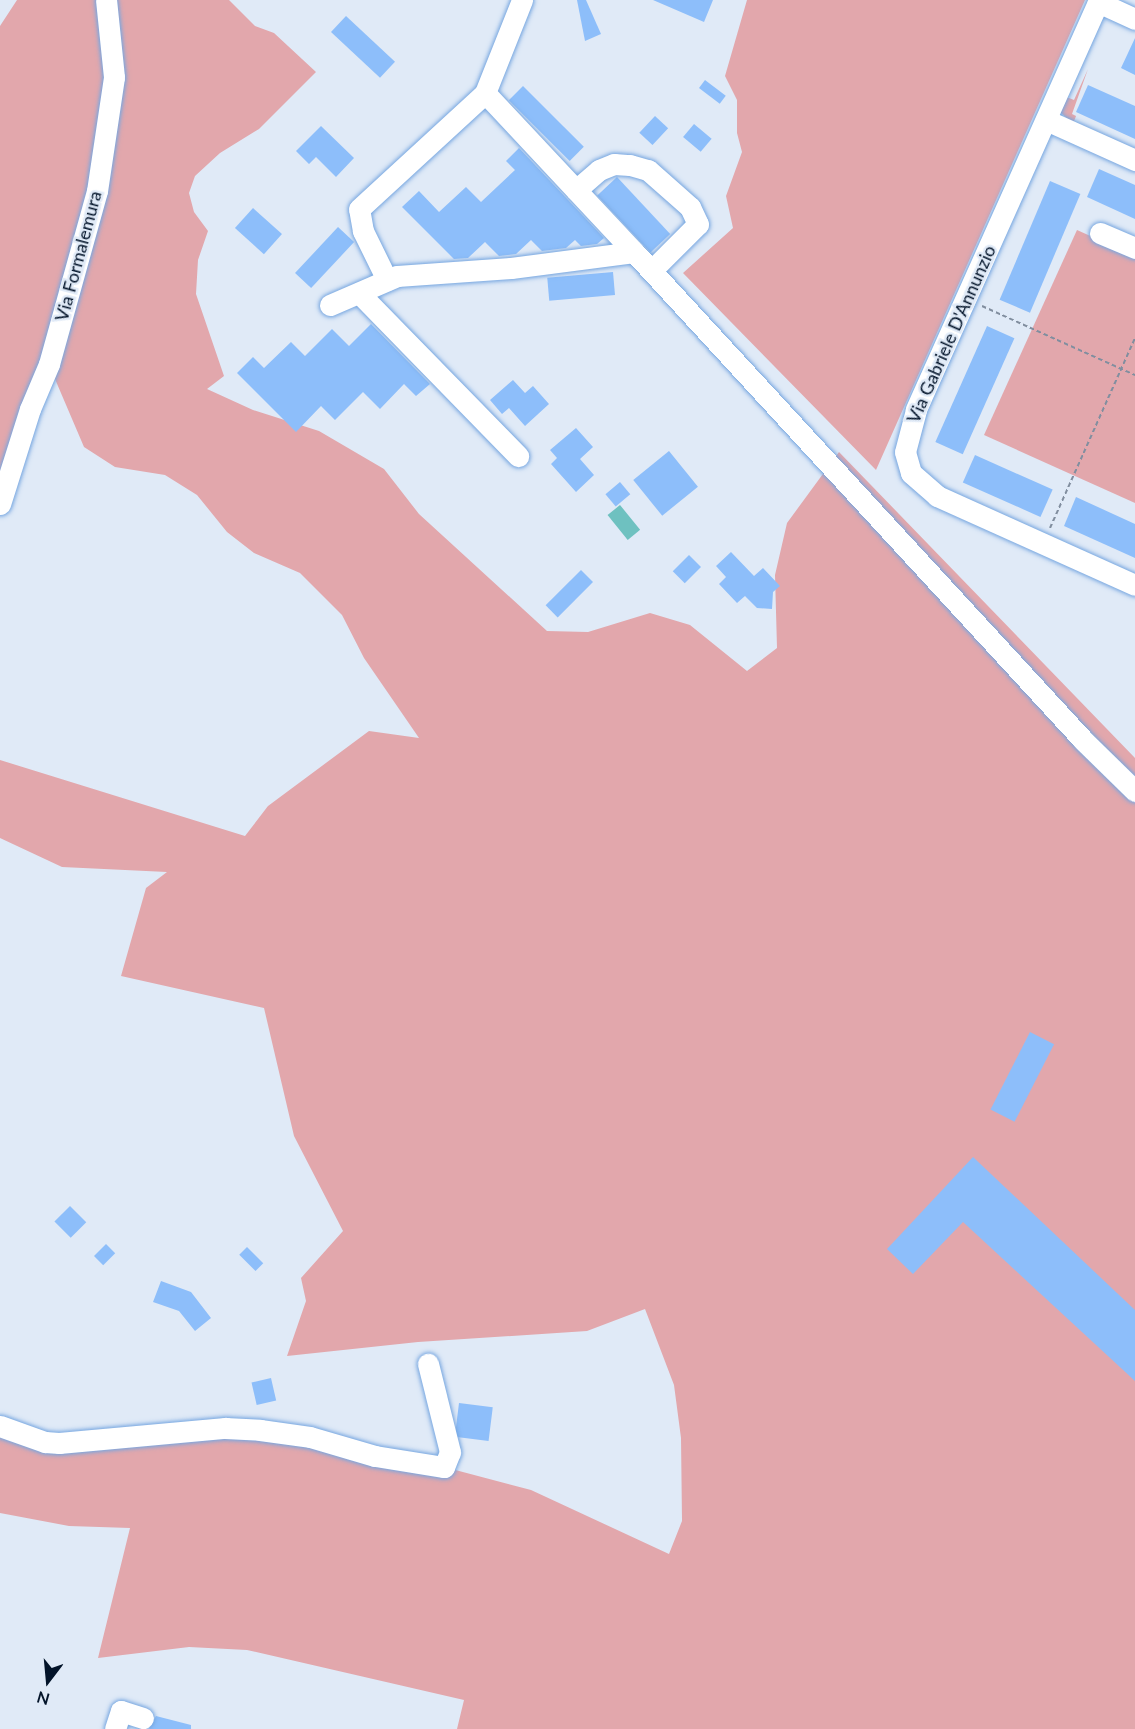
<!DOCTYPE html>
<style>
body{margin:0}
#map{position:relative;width:1135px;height:1729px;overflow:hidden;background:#e0eaf7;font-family:Lato,sans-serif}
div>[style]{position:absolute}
.green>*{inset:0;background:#e2a7ac}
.water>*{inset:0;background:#6ec1c0;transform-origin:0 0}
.building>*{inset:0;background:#8dbefa;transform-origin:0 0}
.path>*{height:2px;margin-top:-1px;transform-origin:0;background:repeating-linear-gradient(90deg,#818e9f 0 4.5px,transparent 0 7.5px)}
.roads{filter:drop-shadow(0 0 2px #76a6e0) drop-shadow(0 0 2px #76a6e0)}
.minor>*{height:21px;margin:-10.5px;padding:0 10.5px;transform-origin:10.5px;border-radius:10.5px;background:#fff}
span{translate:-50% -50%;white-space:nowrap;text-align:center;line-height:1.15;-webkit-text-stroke:5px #e0eaf7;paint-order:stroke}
.street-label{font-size:18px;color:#03142a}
.north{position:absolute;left:18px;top:1651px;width:60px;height:60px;-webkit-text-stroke:4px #e0eaf7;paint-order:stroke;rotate:196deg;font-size:16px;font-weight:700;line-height:24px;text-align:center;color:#03142a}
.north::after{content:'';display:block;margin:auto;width:21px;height:27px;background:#03142a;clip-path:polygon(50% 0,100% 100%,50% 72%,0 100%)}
</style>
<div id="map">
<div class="green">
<i style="clip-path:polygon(17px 0,229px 0,255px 26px,274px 33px,316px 72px,259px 129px,220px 153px,195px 176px,189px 193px,194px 212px,208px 231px,198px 260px,196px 294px,224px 376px,207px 389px,253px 410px,319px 431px,384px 469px,419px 514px,547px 631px,588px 632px,650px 613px,690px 625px,747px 671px,777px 648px,775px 575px,787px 523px,839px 452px,1135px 758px,1135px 1729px,457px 1729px,464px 1700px,247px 1650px,189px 1647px,98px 1658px,130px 1528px,69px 1526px,0 1513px,0 1426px,24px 1435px,225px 1428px,444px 1467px,531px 1490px,669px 1554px,682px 1521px,681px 1438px,674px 1385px,645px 1309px,587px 1331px,418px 1342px,287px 1356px,306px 1301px,301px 1278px,343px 1231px,294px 1136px,264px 1008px,121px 976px,146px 888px,167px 872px,62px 867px,0 838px,0 760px,245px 836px,268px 806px,369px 731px,419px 738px,364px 658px,342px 615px,300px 573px,254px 553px,227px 532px,197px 495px,165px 475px,115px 467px,84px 447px,49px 365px,0 504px,0 26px)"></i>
<i style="clip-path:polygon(747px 0,1085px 0,876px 470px,683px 273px,733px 228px,726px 196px,742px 152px,737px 133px,737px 100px,725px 76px)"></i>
<i style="clip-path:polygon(1088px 69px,1072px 114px,1076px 116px,1073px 124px,1058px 110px,1064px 96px,1074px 100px)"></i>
<i style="clip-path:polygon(1077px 230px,1135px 256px,1135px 503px,984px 435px)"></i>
</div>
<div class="water">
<i style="left:620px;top:505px;width:32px;height:16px;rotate:51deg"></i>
</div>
<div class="building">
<i style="clip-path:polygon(577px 0,586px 0,601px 34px,585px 41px)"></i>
<i style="clip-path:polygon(653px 0,713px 0,704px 22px)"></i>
<i style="left:346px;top:16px;width:67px;height:22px;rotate:43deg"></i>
<i style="clip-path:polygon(1135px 38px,1135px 75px,1121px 68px)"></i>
<i style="left:705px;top:80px;width:26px;height:10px;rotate:37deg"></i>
<i style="clip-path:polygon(1088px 85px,1135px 106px,1135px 139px,1076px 112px)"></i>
<i style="left:523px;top:86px;width:86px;height:20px;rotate:45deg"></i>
<i style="left:655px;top:116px;width:18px;height:23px;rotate:43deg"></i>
<i style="left:694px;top:124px;width:23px;height:17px;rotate:40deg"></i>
<i style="clip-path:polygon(321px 126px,354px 158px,336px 177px,316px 157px,309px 164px,296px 151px)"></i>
<i style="clip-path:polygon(519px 148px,604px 238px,597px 244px,581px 246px,575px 240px,566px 248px,542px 251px,531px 240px,516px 254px,499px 256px,485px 242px,468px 258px,454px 259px,402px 207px,419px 191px,439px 212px,466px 187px,481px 202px,515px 170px,506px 161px)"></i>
<i style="clip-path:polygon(1099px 169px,1135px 185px,1135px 219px,1087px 197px)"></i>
<i style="left:617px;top:177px;width:78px;height:27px;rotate:47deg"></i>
<i style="left:1050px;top:181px;width:33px;height:129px;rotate:23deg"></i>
<i style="left:253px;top:208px;width:39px;height:27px;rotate:42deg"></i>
<i style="left:338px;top:227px;width:22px;height:63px;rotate:43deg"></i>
<i style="left:613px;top:272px;width:23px;height:66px;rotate:85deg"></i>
<i style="clip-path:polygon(371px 324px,430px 384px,416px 396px,404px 384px,380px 409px,363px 392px,335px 420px,321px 406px,296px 432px,237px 373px,253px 357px,264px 368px,291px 342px,305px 356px,332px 329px,349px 346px)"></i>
<i style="left:987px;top:326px;width:30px;height:127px;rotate:24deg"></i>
<i style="clip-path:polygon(513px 380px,525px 393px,533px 386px,549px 404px,525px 426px,509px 408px,502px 414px,490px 400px)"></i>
<i style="clip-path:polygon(576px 428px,593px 447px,580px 459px,594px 475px,576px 492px,551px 464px,557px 458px,550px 450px)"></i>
<i style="left:669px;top:451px;width:46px;height:46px;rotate:51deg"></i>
<i style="left:975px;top:455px;width:85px;height:30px;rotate:24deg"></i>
<i style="left:620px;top:482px;width:16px;height:19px;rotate:50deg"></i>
<i style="clip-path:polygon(1076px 497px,1135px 524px,1135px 558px,1064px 526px)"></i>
<i style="clip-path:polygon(731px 552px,754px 576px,763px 568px,780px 586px,773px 592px,772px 609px,757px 608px,745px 596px,737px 603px,719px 584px,726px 577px,716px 566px)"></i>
<i style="left:689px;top:555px;width:17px;height:23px;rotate:45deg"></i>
<i style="left:581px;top:570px;width:17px;height:50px;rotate:45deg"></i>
<i style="left:1030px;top:1032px;width:27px;height:87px;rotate:27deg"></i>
<i style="clip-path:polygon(973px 1157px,1135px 1310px,1135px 1381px,963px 1222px,913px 1274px,887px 1249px)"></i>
<i style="left:70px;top:1206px;width:23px;height:22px;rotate:45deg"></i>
<i style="left:106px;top:1244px;width:13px;height:17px;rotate:45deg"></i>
<i style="left:247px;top:1247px;width:23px;height:11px;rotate:45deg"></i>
<i style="clip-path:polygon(161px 1281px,191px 1292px,211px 1318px,195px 1331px,179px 1311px,153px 1302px)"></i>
<i style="left:271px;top:1378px;width:23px;height:20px;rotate:77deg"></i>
<i style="left:459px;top:1403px;width:34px;height:34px;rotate:7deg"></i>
<i style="clip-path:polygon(156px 1716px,191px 1725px,191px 1729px,149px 1729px)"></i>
</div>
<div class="path">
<i style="left:982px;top:306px;width:168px;rotate:24.3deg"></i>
<i style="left:1050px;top:528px;width:208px;rotate:-65.9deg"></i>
</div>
<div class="roads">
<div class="minor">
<i style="left:1099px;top:0;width:449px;rotate:114.1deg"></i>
<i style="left:916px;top:410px;width:43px;rotate:104.7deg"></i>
<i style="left:905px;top:452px;width:22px;rotate:74deg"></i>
<i style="left:911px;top:473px;width:35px;rotate:41deg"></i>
<i style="left:937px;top:496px;width:217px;rotate:24.2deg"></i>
<i style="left:1098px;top:2px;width:41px;rotate:24.7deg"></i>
<i style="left:1046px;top:120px;width:98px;rotate:24.2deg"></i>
<i style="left:576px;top:190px;width:30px;rotate:-41deg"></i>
<i style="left:599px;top:170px;width:16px;rotate:-22deg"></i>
<i style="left:614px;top:164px;width:16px;rotate:4deg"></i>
<i style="left:630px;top:165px;width:19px;rotate:16deg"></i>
<i style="left:648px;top:170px;width:56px;rotate:41.4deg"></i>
<i style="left:690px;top:207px;width:19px;rotate:65deg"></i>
<i style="left:698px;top:224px;width:66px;rotate:135deg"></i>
<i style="left:1100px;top:233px;width:38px;rotate:23deg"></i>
<i style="left:634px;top:252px;width:663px;rotate:47.38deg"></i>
<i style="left:1083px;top:740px;width:73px;rotate:44.4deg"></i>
<i style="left:387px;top:280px;width:55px;rotate:-116.1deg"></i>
<i style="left:363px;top:231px;width:22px;rotate:-100deg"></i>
<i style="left:359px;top:209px;width:171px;rotate:-42.6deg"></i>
<i style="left:359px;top:293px;width:228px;rotate:45.7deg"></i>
<i style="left:330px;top:305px;width:73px;rotate:-23.4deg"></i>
<i style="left:397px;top:276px;width:114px;rotate:-4deg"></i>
<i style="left:511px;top:268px;width:124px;rotate:-7.4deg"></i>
<i style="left:634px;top:252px;width:218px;rotate:-133.1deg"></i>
<i style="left:485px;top:93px;width:100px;rotate:-68.3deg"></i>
<i style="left:0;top:504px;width:100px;rotate:-72.5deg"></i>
<i style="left:30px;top:409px;width:49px;rotate:-67.1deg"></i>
<i style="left:49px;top:364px;width:180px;rotate:-74.5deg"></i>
<i style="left:97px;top:191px;width:115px;rotate:-81.5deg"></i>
<i style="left:114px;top:77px;width:77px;rotate:-95.9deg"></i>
<i style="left:0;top:1426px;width:48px;rotate:19.6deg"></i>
<i style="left:45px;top:1442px;width:14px;rotate:4deg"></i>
<i style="left:59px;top:1443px;width:167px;rotate:-5.2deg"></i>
<i style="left:225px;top:1428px;width:35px;rotate:3deg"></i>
<i style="left:260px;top:1430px;width:50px;rotate:8deg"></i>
<i style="left:310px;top:1437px;width:68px;rotate:16.3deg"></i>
<i style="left:375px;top:1456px;width:70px;rotate:9.1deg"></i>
<i style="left:444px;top:1467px;width:16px;rotate:-68deg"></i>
<i style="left:450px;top:1452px;width:91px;rotate:-104deg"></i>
<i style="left:115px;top:1729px;width:19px;rotate:-72deg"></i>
<i style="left:121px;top:1711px;width:23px;rotate:18deg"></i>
</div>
</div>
<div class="street-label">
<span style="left:78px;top:256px;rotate:-75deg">Via Formalemura</span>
<span style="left:951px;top:334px;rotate:-66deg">Via Gabriele D'Annunzio</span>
</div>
<div class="north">N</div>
</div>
